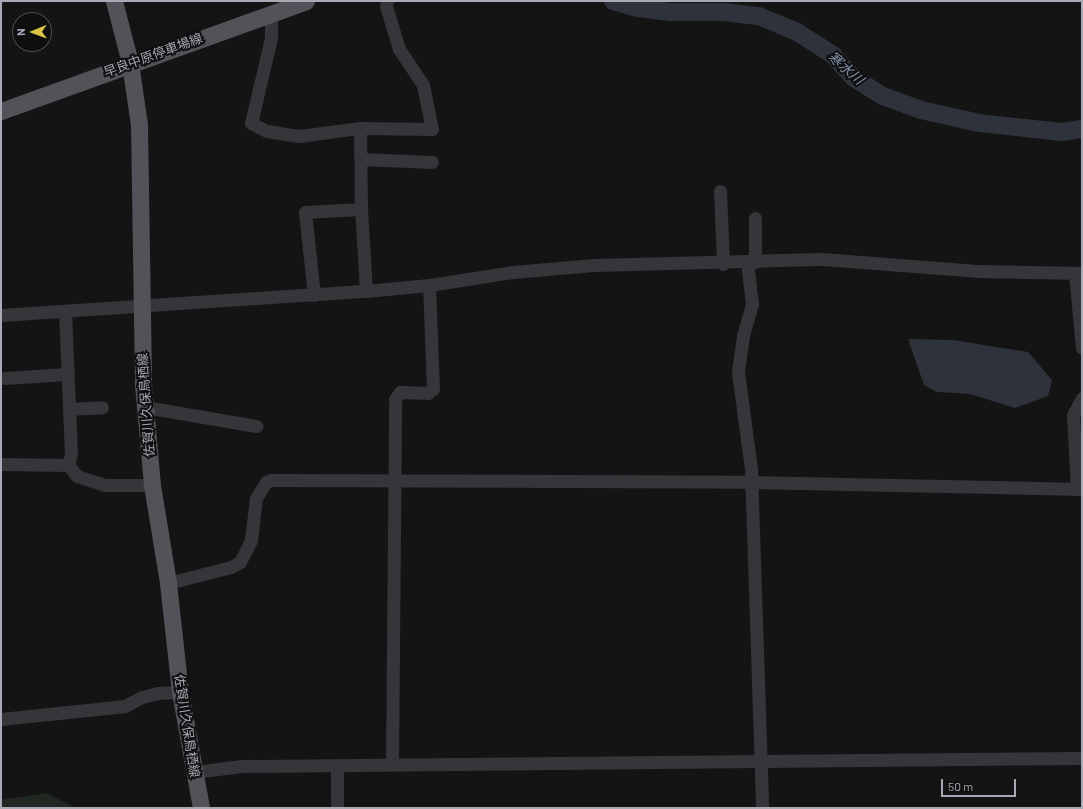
<!DOCTYPE html>
<meta charset="utf-8">
<style>
body{margin:0}
#map{position:relative;width:1083px;height:809px;overflow:hidden;background:#141415;font-family:Barlow,"Noto Sans JP",sans-serif}
div>[style]{position:absolute}
.green>*{inset:0;background:#212822}
.water>*{inset:0;background:#2e323a}
.river>*{height:18px;margin:-9px;padding:0 9px;transform-origin:9px;border-radius:9px;background:#2e323a}
.minor>*{height:13px;margin:-6.5px;padding:0 6.5px;transform-origin:6.5px;border-radius:6.5px;background:#35353a}
.major>*{height:17px;margin:-8.5px;padding:0 8.5px;transform-origin:8.5px;border-radius:8.5px;background:#525258}
span{translate:-50% -50%;white-space:nowrap;text-align:center;line-height:1.15;-webkit-text-stroke:4px #0f0f10;paint-order:stroke}
.street-label{font-size:13px;color:#a7a9b4}
.water-label{font-size:14px;color:#8291ab;font-style:italic}
.frame{position:absolute;inset:0;border:2px solid #a7a9b4;pointer-events:none}
.north{position:absolute;left:12px;top:12px;width:40px;height:40px;box-sizing:border-box;background:#0f0f10;border:1px solid #4c4d52;border-radius:50%;rotate:269deg;font-size:11px;font-weight:700;line-height:16px;text-align:center;color:#a7a9b4}
.north::after{content:'';display:block;margin:auto;width:14px;height:18px;background:#dcc345;clip-path:polygon(50% 0,100% 100%,50% 72%,0 100%)}
.scale{position:absolute;left:941px;top:779px;width:75px;height:18px;box-sizing:border-box;border:2px solid #a7a9b4;border-top:0;padding-left:5px;font-size:12px;line-height:14px;white-space:nowrap;color:#a7a9b4;-webkit-text-stroke:3px #0f0f10;paint-order:stroke}
</style>
<div id="map">
<div class="green">
<i style="clip-path:polygon(47px 793px,75px 808px,1px 808px,1px 800px)"></i>
</div>
<div class="water">
<i style="clip-path:polygon(908px 339px,953px 340px,1028px 352px,1052px 380px,1048px 396px,1015px 408px,970px 394px,937px 392px,924px 385px)"></i>
</div>
<div class="river">
<i style="left:613px;top:1px;width:26px;rotate:16deg"></i>
<i style="left:638px;top:8px;width:35px;rotate:7deg"></i>
<i style="left:673px;top:12px;width:51px"></i>
<i style="left:724px;top:12px;width:35px;rotate:7deg"></i>
<i style="left:759px;top:16px;width:41px;rotate:22.8deg"></i>
<i style="left:797px;top:32px;width:43px;rotate:32.6deg"></i>
<i style="left:833px;top:55px;width:31px;rotate:48deg"></i>
<i style="left:854px;top:78px;width:34px;rotate:32deg"></i>
<i style="left:883px;top:96px;width:40px;rotate:20.2deg"></i>
<i style="left:921px;top:110px;width:59px;rotate:12.6deg"></i>
<i style="left:979px;top:123px;width:83px;rotate:6.2deg"></i>
<i style="left:1062px;top:132px;width:20px;rotate:-9deg"></i>
</div>
<div class="minor">
<i style="left:271px;top:13px;width:25px;rotate:90deg"></i>
<i style="left:271px;top:38px;width:87px;rotate:103.2deg"></i>
<i style="left:251px;top:123px;width:18px;rotate:27deg"></i>
<i style="left:267px;top:131px;width:32px;rotate:9deg"></i>
<i style="left:299px;top:136px;width:62px;rotate:-7.5deg"></i>
<i style="left:360px;top:128px;width:72px;rotate:0.8deg"></i>
<i style="left:432px;top:129px;width:45px;rotate:-101.6deg"></i>
<i style="left:423px;top:85px;width:43px;rotate:-123.7deg"></i>
<i style="left:399px;top:49px;width:45px;rotate:-106.8deg"></i>
<i style="left:386px;top:6px;width:5px;rotate:-79deg"></i>
<i style="left:360px;top:128px;width:81px;rotate:89.3deg"></i>
<i style="left:361px;top:209px;width:82px;rotate:86.5deg"></i>
<i style="left:361px;top:159px;width:71px;rotate:2.4deg"></i>
<i style="left:720px;top:191px;width:73px;rotate:87.6deg"></i>
<i style="left:747px;top:262px;width:42px;rotate:83.2deg"></i>
<i style="left:752px;top:304px;width:33px;rotate:106deg"></i>
<i style="left:743px;top:336px;width:36px;rotate:98deg"></i>
<i style="left:738px;top:372px;width:99px;rotate:82.4deg"></i>
<i style="left:751px;top:470px;width:338px;rotate:88.1deg"></i>
<i style="left:755px;top:262px;width:44px;rotate:-90deg"></i>
<i style="left:1075px;top:273px;width:75px;rotate:84.7deg"></i>
<i style="left:314px;top:295px;width:83px;rotate:-96.2deg"></i>
<i style="left:305px;top:212px;width:56px;rotate:-3.1deg"></i>
<i style="left:65px;top:311px;width:142px;rotate:87.6deg"></i>
<i style="left:71px;top:453px;width:12px;rotate:104deg"></i>
<i style="left:1px;top:315px;width:366px;rotate:-3.8deg"></i>
<i style="left:366px;top:291px;width:63px;rotate:-5.4deg"></i>
<i style="left:429px;top:285px;width:85px;rotate:-8.8deg"></i>
<i style="left:513px;top:272px;width:81px;rotate:-4.9deg"></i>
<i style="left:594px;top:265px;width:228px;rotate:-1.5deg"></i>
<i style="left:822px;top:259px;width:155px;rotate:4.4deg"></i>
<i style="left:977px;top:271px;width:105px;rotate:1.1deg"></i>
<i style="left:5px;top:378px;width:62px;rotate:-3.7deg"></i>
<i style="left:145px;top:407px;width:113px;rotate:9.7deg"></i>
<i style="left:69px;top:409px;width:33px;rotate:-3deg"></i>
<i style="left:1px;top:464px;width:67px;rotate:0.9deg"></i>
<i style="left:68px;top:465px;width:14px;rotate:51deg"></i>
<i style="left:77px;top:476px;width:28px;rotate:18deg"></i>
<i style="left:104px;top:485px;width:48px"></i>
<i style="left:1077px;top:489px;width:74px;rotate:-93.1deg"></i>
<i style="left:1073px;top:415px;width:19px;rotate:-62deg"></i>
<i style="left:168px;top:583px;width:65px;rotate:-14.3deg"></i>
<i style="left:231px;top:567px;width:10px;rotate:-29deg"></i>
<i style="left:240px;top:562px;width:25px;rotate:-63deg"></i>
<i style="left:251px;top:540px;width:42px;rotate:-83.2deg"></i>
<i style="left:256px;top:498px;width:19px;rotate:-58deg"></i>
<i style="left:266px;top:482px;width:5px;rotate:-22deg"></i>
<i style="left:271px;top:480px;width:480px;rotate:0.2deg"></i>
<i style="left:751px;top:482px;width:331px;rotate:1.2deg"></i>
<i style="left:1px;top:719px;width:125px;rotate:-6deg"></i>
<i style="left:125px;top:706px;width:19px;rotate:-28deg"></i>
<i style="left:142px;top:697px;width:16px;rotate:-14deg"></i>
<i style="left:158px;top:693px;width:22px;rotate:-3deg"></i>
<i style="left:392px;top:764px;width:365px;rotate:-89.5deg"></i>
<i style="left:395px;top:399px;width:9px;rotate:-54deg"></i>
<i style="left:400px;top:392px;width:28px;rotate:2deg"></i>
<i style="left:428px;top:393px;width:6px;rotate:-39deg"></i>
<i style="left:433px;top:389px;width:104px;rotate:-92.2deg"></i>
<i style="left:337px;top:765px;width:43px;rotate:90deg"></i>
<i style="left:194px;top:772px;width:48px;rotate:-7.1deg"></i>
<i style="left:242px;top:766px;width:840px;rotate:-0.55deg"></i>
</div>
<div class="major">
<i style="left:114px;top:1px;width:64px;rotate:75.5deg"></i>
<i style="left:130px;top:63px;width:63px;rotate:81.7deg"></i>
<i style="left:139px;top:125px;width:259px;rotate:89.1deg"></i>
<i style="left:143px;top:384px;width:101px;rotate:84.9deg"></i>
<i style="left:152px;top:485px;width:99px;rotate:80.7deg"></i>
<i style="left:168px;top:583px;width:110px;rotate:83.7deg"></i>
<i style="left:180px;top:692px;width:118px;rotate:79.7deg"></i>
<i style="left:1px;top:111px;width:324px;rotate:-19.8deg"></i>
</div>
<div class="street-label">
<span style="left:153px;top:55px;rotate:-20deg">早良中原停車場線</span>
<span style="left:146px;top:405px;rotate:-94deg">佐賀川久保鳥栖線</span>
<span style="left:187px;top:726px;rotate:81deg">佐賀川久保鳥栖線</span>
</div>
<div class="water-label">
<span style="left:846px;top:68px;rotate:41deg">寒水川</span>
</div>
<div class="frame"></div>
<div class="north">N</div>
<div class="scale">50 m</div>
</div>
